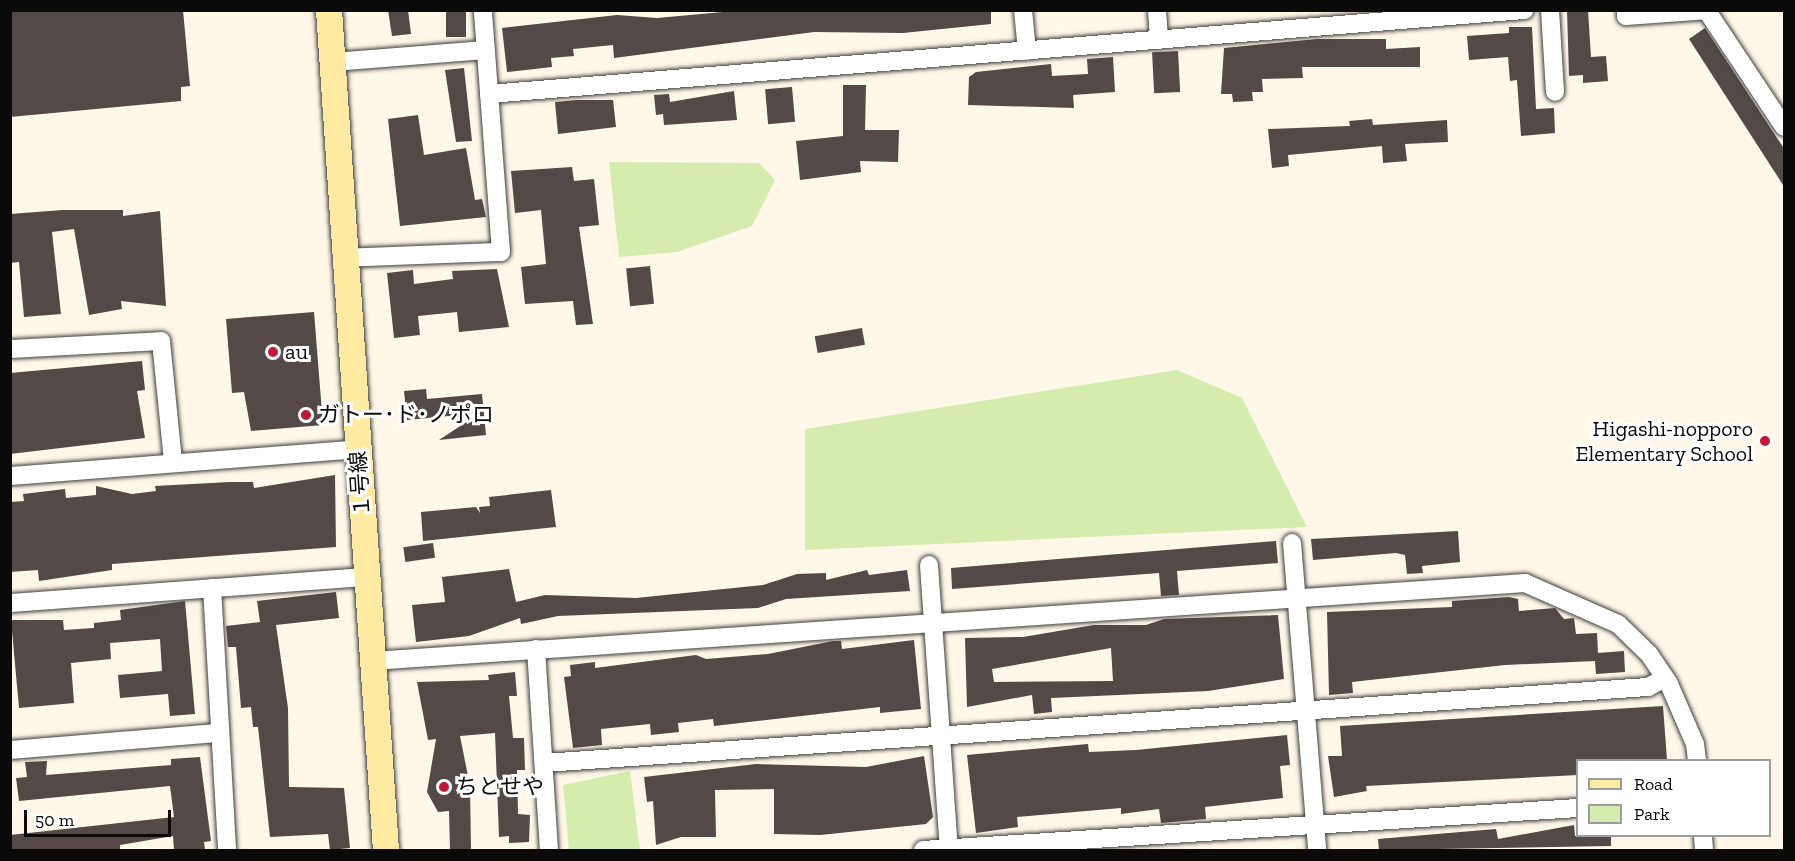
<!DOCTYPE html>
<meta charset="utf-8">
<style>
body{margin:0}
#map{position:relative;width:1795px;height:861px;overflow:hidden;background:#fff7e7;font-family:"Zilla Slab","Noto Sans JP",serif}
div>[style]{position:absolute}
.green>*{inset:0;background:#d5ecae}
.building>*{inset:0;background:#534946;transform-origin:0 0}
.roads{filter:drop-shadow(0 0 2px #3d3d3d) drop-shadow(0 0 2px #3d3d3d)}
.street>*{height:18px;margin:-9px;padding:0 9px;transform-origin:9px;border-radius:9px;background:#fff}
.secondary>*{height:26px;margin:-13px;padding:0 13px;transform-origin:13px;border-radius:13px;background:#ffeaa2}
.dots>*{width:16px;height:16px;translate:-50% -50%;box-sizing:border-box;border:3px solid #fff;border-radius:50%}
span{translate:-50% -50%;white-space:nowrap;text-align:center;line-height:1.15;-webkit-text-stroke:6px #fff;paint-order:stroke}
.poi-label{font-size:22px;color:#0a0a0a}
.left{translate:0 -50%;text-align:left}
.right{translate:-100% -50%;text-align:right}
.street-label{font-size:22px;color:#0a0a0a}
.frame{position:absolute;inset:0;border:12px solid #0a0a0a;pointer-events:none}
.legend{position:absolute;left:1576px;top:759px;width:195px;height:78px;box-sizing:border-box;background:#fff;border:2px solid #9d9d9d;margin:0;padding:8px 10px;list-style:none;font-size:18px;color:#0a0a0a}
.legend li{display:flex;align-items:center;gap:12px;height:30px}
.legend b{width:30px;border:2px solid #9d9d9d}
.scale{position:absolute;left:24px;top:810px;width:147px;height:27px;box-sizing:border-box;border:3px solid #0a0a0a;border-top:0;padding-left:8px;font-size:18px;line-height:21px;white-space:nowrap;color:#0a0a0a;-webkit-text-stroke:4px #fff;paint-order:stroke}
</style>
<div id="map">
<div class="green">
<i style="clip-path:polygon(609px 162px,759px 163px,775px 180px,752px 226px,677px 252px,619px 257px)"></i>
<i style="clip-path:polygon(1177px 370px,1242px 398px,1307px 527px,805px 550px,805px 429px)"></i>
<i style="clip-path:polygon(630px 771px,640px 850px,569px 850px,563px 785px)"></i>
</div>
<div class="building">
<i style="clip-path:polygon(10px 10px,183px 10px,190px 86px,181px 87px,181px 101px,10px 117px)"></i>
<i style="clip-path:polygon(388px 10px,408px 10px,411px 34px,392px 36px)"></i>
<i style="left:446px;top:10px;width:20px;height:27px"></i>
<i style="clip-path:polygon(745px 10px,991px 10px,991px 24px,903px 33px,814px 32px,614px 58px,613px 45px,573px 49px,574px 56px,551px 58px,552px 67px,507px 72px,502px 28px,617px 15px,657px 18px)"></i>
<i style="clip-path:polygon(1567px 10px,1588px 10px,1591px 57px,1606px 56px,1608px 81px,1583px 83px,1583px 75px,1569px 76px)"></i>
<i style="clip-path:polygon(1509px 27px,1532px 27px,1536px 109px,1554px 108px,1555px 133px,1521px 136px,1517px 80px,1510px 81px,1508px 57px,1469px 60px,1467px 36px,1509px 33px)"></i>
<i style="clip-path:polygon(1705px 28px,1785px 150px,1785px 188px,1689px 39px)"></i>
<i style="clip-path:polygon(1317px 39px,1386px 39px,1386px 49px,1420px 47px,1420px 67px,1302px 67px,1303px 78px,1262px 79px,1263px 92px,1252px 92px,1253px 101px,1233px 102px,1232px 94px,1221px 94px,1224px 48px)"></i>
<i style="left:1178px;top:51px;width:41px;height:26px;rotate:87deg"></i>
<i style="clip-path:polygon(1113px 57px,1115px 92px,1073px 95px,1074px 108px,968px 105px,969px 77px,976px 72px,1051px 64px,1052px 76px,1088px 74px,1087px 59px)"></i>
<i style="clip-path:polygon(464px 68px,472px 141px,456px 142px,445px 70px)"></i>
<i style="clip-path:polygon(843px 85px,866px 85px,865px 130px,899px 130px,898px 162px,860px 161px,861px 172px,800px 180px,796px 141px,843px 136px)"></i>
<i style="left:792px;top:87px;width:35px;height:27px;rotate:85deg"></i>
<i style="clip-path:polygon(734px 91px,737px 120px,664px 125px,663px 114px,656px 115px,654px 95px,669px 94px,670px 102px)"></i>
<i style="clip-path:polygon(577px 100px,613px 100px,616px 127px,558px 134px,555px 102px)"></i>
<i style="clip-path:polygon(418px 115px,424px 155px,466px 148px,475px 200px,482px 199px,486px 217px,400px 226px,388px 119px)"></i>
<i style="clip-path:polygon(1372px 119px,1373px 125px,1447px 120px,1448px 142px,1405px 144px,1407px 161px,1383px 163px,1382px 146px,1288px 155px,1289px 166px,1272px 168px,1268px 129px,1350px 126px,1349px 121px)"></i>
<i style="clip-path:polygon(572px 167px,574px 181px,594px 179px,599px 225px,579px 227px,593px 324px,576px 325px,573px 301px,525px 304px,521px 267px,546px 264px,541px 210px,515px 213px,511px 171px)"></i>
<i style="clip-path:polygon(63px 210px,123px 210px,123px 216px,160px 211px,166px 306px,121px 301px,122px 309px,89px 315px,74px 229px,52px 232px,61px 314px,24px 317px,19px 262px,10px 263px,10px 214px)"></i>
<i style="left:650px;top:266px;width:38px;height:24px;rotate:84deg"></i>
<i style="clip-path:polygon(497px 269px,509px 327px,459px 332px,457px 312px,418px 316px,420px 335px,394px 338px,387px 273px,413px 270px,414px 284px,453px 279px,452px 271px)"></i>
<i style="clip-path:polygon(314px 312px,323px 425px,251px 431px,244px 392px,232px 393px,226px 319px)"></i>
<i style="left:862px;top:328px;width:17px;height:48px;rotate:80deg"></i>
<i style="clip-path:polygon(142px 361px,145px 390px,137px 391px,145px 438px,10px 454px,10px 373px)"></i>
<i style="clip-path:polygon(426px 389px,427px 399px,482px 394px,486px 435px,439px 440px,480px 413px,407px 420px,404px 391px)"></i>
<i style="clip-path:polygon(335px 475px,336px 547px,112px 564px,112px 570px,39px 581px,38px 570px,10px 572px,10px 502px,24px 501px,23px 494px,65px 489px,66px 498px,96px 495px,96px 486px,132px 494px,156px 491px,155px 486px,230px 482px,253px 482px,254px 488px)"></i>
<i style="clip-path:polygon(551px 490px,556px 527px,423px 541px,421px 512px,476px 507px,480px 513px,479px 507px,490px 506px,489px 497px)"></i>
<i style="clip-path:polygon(1458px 531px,1460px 562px,1422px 566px,1423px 573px,1407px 574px,1405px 555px,1396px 553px,1313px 560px,1311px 539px)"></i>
<i style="clip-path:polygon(1276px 541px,1278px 563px,1177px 571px,1179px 595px,1161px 596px,1159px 573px,952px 589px,951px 568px)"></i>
<i style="left:433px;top:543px;width:15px;height:30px;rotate:82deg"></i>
<i style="clip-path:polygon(509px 569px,516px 602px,545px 595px,636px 598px,763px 585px,797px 574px,826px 573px,826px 580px,867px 570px,869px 575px,907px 570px,910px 591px,786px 599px,758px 608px,558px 616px,521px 624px,520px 618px,469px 636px,416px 642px,412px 605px,445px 602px,442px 577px)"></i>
<i style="clip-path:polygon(336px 592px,339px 618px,276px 625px,288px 708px,289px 787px,344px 788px,350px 848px,330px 850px,328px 834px,270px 837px,258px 727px,253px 727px,251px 707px,241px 708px,236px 647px,228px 647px,226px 626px,260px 622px,257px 601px)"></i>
<i style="clip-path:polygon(1509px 597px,1518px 599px,1519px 611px,1555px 608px,1564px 619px,1574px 618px,1576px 634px,1597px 633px,1598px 653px,1624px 651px,1625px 672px,1596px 674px,1595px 661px,1505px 665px,1352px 682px,1353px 693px,1329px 695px,1327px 612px,1452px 607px,1452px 601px)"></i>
<i style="clip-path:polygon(185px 601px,195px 714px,170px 716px,168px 694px,120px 698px,118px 675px,162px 671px,160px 639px,110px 643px,111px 659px,71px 663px,74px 703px,19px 708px,11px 620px,63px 620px,64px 630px,94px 628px,94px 623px,121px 620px,120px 610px)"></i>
<i style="clip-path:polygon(evenodd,1278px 615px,1284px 679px,1208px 691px,1051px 698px,1052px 712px,1034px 714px,1032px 695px,967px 707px,965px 638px,1023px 637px,1094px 625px,1146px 625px,1164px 619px,1278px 615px,1111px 648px,1113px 681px,994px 682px,992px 669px,1111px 648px)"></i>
<i style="clip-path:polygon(914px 640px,921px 709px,880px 713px,880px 707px,714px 726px,713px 719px,678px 723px,679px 732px,651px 735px,650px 724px,601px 729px,602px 745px,573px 748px,564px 677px,571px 676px,570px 665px,595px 662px,595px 668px,696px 655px,706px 659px,768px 654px,833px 641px,841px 641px,842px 649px)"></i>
<i style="clip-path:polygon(515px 672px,517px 696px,509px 696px,513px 738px,524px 738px,525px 770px,517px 770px,518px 814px,530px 815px,529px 842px,509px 843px,509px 836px,499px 837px,495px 733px,460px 736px,470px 786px,471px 850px,450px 850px,449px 811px,438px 812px,427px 792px,436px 739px,428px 740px,417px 682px,489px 680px,488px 675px)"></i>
<i style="clip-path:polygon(1663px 706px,1667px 760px,1578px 760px,1578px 775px,1366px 786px,1367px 791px,1334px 797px,1328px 756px,1342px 756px,1340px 726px)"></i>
<i style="clip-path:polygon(1287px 735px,1290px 765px,1280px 766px,1283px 798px,1205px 807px,1206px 819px,1161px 823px,1159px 809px,1121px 814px,1121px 808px,1017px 817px,1018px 827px,976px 833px,967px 755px,1088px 744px,1089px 752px,1136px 750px)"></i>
<i style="clip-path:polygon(924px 756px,933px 817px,926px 824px,820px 835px,774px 834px,774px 789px,715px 790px,716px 837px,681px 837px,656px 845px,653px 801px,647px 802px,644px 777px,756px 764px,866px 767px)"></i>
<i style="clip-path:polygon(200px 757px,211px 841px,204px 842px,205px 850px,174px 850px,173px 836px,120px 845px,120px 850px,10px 850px,10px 835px,174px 817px,170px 786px,19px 801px,16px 778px,27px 777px,25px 762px,47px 761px,46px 775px,171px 765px,171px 759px)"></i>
<i style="clip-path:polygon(1574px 825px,1575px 836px,1611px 836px,1611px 846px,1379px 850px,1378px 839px,1496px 829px,1498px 839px)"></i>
</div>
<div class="roads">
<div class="street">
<i style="left:1023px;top:10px;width:41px;rotate:84.4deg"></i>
<i style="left:1157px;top:10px;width:30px;rotate:86deg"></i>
<i style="left:1550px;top:10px;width:82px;rotate:86.5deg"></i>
<i style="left:1626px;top:10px;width:6px;rotate:90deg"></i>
<i style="left:1626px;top:16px;width:83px;rotate:-4.1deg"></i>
<i style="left:1707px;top:11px;width:139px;rotate:56.4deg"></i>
<i style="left:333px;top:62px;width:153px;rotate:-4.5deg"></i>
<i style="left:489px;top:94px;width:1039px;rotate:-4.64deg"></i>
<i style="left:343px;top:258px;width:158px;rotate:-2.2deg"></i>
<i style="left:501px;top:252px;width:243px;rotate:-94.3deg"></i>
<i style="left:10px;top:349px;width:151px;rotate:-3deg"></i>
<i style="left:161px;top:341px;width:122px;rotate:84.3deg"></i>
<i style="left:10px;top:476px;width:348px;rotate:-4.4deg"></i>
<i style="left:1292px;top:543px;width:308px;rotate:85.3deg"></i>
<i style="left:929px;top:565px;width:286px;rotate:86deg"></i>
<i style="left:212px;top:588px;width:262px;rotate:86.7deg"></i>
<i style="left:10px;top:603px;width:357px;rotate:-4.2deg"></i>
<i style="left:536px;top:649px;width:201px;rotate:86.3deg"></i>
<i style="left:372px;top:661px;width:1156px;rotate:-3.87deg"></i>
<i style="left:1525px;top:583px;width:102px;rotate:23.8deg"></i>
<i style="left:1618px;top:624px;width:43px;rotate:44.1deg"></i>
<i style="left:1649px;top:654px;width:36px;rotate:56deg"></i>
<i style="left:1669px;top:684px;width:65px;rotate:66.6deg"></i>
<i style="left:1695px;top:744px;width:16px;rotate:83deg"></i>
<i style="left:10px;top:750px;width:208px;rotate:-4.7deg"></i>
<i style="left:544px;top:763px;width:1107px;rotate:-3.94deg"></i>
<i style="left:1648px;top:687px;width:19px;rotate:-28deg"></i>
<i style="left:1703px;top:836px;width:14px;rotate:86deg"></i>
<i style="left:923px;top:850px;width:656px;rotate:-3.67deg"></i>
</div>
<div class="secondary">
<i style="left:329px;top:10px;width:842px;rotate:86.12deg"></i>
</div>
</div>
<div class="dots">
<i style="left:273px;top:352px;background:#c31935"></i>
<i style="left:306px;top:415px;background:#c31935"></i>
<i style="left:1765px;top:441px;background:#c31935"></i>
<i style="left:444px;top:787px;background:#c31935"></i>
</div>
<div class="poi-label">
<span class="left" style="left:285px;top:352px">au</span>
<span class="left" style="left:318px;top:415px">ガトー･ド･ノポロ</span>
<span class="right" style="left:1753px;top:441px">Higashi-nopporo<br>Elementary School</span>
<span class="left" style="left:456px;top:787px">ちとせや</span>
</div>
<div class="street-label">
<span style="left:360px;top:484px;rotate:-94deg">１号線</span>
</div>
<div class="frame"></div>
<ul class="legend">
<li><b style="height:8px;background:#ffeaa2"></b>Road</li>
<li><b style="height:16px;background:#d5ecae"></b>Park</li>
</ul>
<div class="scale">50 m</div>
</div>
